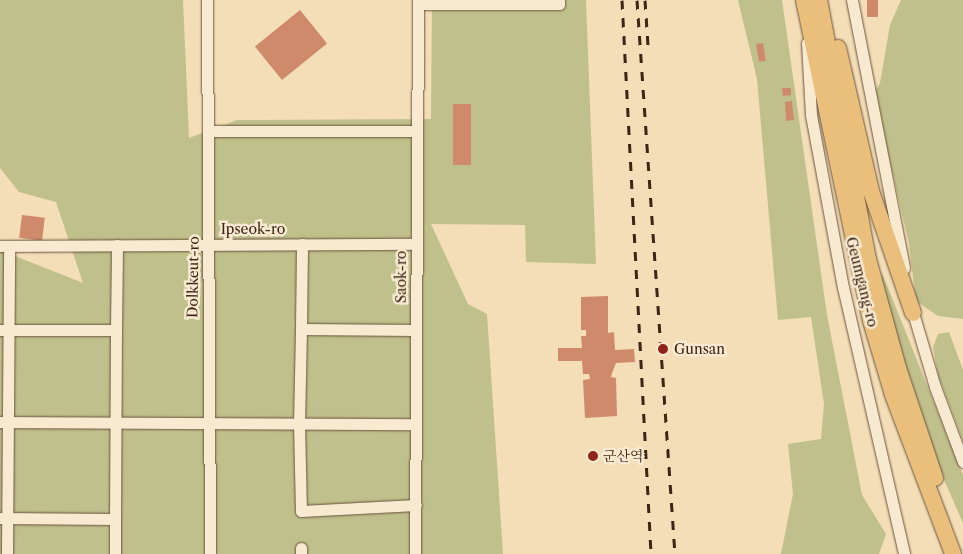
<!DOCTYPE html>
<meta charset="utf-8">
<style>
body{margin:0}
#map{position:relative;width:963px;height:554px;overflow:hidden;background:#f3deb7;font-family:"Libre Caslon Text","Noto Serif KR",serif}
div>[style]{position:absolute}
.green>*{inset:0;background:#bfc08b}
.building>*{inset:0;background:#cf8a6c;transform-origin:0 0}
.roads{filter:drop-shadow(0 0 1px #6c523e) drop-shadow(0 0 1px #6c523e)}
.minor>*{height:11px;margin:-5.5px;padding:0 5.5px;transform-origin:5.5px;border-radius:5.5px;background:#f7ead0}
.highway>*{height:16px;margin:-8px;padding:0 8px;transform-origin:8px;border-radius:8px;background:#eabf7c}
.rail>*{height:3px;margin-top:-1.5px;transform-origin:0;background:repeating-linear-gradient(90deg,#3f2315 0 9px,transparent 0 18px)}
.dots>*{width:14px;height:14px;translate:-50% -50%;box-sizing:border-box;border:2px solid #f7ead0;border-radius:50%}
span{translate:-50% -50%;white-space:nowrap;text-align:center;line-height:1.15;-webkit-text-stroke:5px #f7ead0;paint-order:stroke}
.street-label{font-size:14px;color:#3f2315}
.poi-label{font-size:14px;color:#3f2315}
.left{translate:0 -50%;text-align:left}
</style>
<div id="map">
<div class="green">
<i style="clip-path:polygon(0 0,183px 0,189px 138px,237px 120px,431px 119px,432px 0,586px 0,596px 264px,526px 262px,525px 225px,431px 224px,468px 304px,487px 314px,503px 554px,0 554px,0 250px,83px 283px,56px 202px,19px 192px,0 168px)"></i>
<i style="clip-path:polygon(738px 0,782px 0,827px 315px,862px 495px,886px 534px,879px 554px,781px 554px,793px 494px,788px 444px,821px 439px,824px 404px,811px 317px,778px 320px,757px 79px)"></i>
<i style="clip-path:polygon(901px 0,963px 0,963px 319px,938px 316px,916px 301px,909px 244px,874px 93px,880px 83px,890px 25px)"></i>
<i style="clip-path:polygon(882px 273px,963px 475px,963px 523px,931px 450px,882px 295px)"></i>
<i style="clip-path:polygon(949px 332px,963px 370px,963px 441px,938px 375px,933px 347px,938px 334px)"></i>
</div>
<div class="building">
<i style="left:867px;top:0;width:11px;height:17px"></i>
<i style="left:300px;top:10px;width:43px;height:58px;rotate:51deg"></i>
<i style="left:763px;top:43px;width:18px;height:7px;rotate:81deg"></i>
<i style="clip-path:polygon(782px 88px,791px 88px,791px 95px,783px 96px)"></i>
<i style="clip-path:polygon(792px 101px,794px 120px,786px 121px,785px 102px)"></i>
<i style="left:453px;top:104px;width:18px;height:61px"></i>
<i style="left:22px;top:215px;width:23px;height:23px;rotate:7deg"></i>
<i style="clip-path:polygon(608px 296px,608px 333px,614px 332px,615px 350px,634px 349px,635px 362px,616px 363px,612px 373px,611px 377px,616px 378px,617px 416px,585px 418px,583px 380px,590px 379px,589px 374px,583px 374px,582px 361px,558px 361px,558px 348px,582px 348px,581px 336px,586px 336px,586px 330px,581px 330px,581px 297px)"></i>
</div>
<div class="roads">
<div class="minor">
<i style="left:207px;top:0;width:554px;rotate:89.69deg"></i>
<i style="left:852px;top:0;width:273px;rotate:79deg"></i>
<i style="left:418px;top:4px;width:141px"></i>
<i style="left:559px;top:4px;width:4px;rotate:-90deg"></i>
<i style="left:807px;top:43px;width:72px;rotate:86.8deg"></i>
<i style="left:811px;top:115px;width:175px;rotate:79.5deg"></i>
<i style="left:843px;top:287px;width:274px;rotate:77.1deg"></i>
<i style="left:210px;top:131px;width:207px"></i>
<i style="left:0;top:246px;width:416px;rotate:-0.3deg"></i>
<i style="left:911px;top:306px;width:84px;rotate:73.5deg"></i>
<i style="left:935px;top:387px;width:80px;rotate:69.5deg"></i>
<i style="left:301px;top:329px;width:85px;rotate:-89.3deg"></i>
<i style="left:0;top:330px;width:116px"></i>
<i style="left:116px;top:330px;width:189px;rotate:90.3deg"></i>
<i style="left:115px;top:519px;width:115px;rotate:-179.5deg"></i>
<i style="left:116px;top:330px;width:85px;rotate:-89.3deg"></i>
<i style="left:416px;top:330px;width:115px;rotate:-179.5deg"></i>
<i style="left:301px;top:329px;width:95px;rotate:91.2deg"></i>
<i style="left:299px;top:424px;width:87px;rotate:88.7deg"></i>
<i style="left:301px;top:511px;width:115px;rotate:-3deg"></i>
<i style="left:0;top:422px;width:416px;rotate:0.3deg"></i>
<i style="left:115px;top:519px;width:35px;rotate:90deg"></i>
<i style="left:301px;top:548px;width:6px;rotate:90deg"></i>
<i style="left:7px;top:554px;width:308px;rotate:-89.6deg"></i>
<i style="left:415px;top:554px;width:554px;rotate:-89.69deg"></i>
</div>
<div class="highway">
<i style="left:804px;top:0;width:328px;rotate:78.2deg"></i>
<i style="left:871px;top:321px;width:77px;rotate:73.4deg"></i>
<i style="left:893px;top:395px;width:170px;rotate:69.3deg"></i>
<i style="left:819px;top:0;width:264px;rotate:79.3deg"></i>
<i style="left:868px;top:259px;width:113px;rotate:74.6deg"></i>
<i style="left:898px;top:368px;width:116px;rotate:71.4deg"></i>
<i style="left:838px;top:48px;width:147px;rotate:77deg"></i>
<i style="left:871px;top:191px;width:129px;rotate:71deg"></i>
</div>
</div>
<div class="rail">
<i style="left:622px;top:0;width:555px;rotate:87deg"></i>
<i style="left:637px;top:0;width:555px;rotate:86.08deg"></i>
<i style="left:645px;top:0;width:45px;rotate:86.2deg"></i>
</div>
<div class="dots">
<i style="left:663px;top:349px;background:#8f2418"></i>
<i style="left:593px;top:456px;background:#8f2418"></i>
</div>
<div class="street-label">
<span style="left:253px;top:229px">Ipseok-ro</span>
<span style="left:193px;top:277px;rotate:-89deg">Dolkkeut-ro</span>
<span style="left:401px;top:277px;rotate:-90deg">Saok-ro</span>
<span style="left:862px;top:282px;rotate:76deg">Geumgang-ro</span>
</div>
<div class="poi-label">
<span class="left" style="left:674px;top:349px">Gunsan</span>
<span class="left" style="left:603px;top:456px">군산역</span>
</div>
</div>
